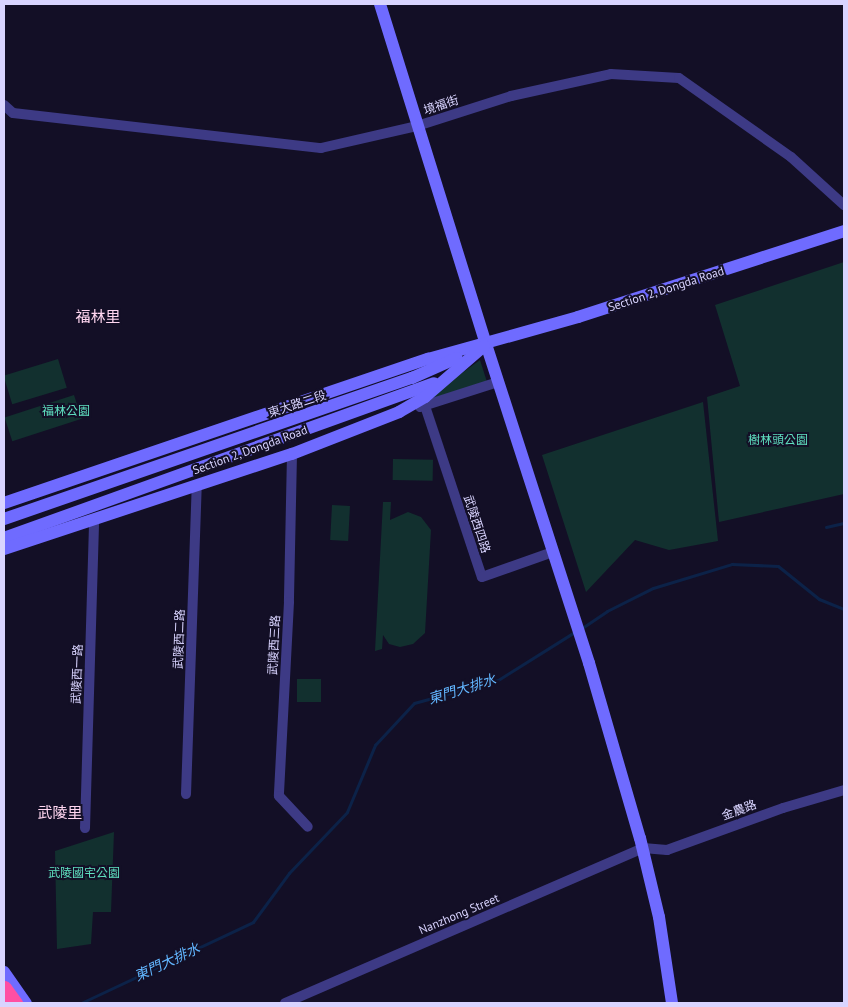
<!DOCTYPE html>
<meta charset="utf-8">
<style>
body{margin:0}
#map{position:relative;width:848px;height:1007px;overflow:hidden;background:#130f26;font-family:"PT Sans","Noto Sans TC",sans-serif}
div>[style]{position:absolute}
.green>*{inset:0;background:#12302f;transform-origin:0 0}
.stream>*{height:3px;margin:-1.5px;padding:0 1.5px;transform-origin:1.5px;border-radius:1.5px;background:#0c2248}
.street>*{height:10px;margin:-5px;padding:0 5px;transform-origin:5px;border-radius:5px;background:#3d3a85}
.secondary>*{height:12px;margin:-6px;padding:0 6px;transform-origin:6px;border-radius:6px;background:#6f6bff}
.highway-bridge>*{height:15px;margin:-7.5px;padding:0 7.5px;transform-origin:7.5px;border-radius:7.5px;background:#ff4fa3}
span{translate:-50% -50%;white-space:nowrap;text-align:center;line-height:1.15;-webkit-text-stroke:4px #130f26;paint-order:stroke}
.street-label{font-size:12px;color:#d9d4ff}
.park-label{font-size:12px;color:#5fe0c0}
.water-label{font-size:14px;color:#62b6ff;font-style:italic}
.quarter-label{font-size:15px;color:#ffd6f0}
.frame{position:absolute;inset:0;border:5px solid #d9d4ff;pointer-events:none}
</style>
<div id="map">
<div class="green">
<i style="clip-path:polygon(844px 262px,844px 494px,719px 522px,707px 397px,740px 386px,715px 305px)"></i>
<i style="left:58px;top:359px;width:30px;height:57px;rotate:73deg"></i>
<i style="clip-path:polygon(480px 360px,487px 382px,423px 401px)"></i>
<i style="left:74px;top:395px;width:25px;height:73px;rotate:72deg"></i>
<i style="clip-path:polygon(703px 402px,718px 541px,669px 550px,635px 540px,586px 592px,542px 455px)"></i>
<i style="left:393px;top:459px;width:40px;height:21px;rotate:1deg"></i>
<i style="clip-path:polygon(383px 502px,391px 502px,390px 520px,408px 512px,421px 517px,431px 530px,425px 633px,413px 644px,400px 647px,389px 644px,383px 635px,382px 649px,375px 651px)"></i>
<i style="left:332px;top:505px;width:18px;height:35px;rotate:3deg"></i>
<i style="left:297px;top:679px;width:24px;height:23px"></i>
<i style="clip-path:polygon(114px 832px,111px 912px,93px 912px,91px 944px,57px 949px,55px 851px)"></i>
</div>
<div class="stream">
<i style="left:826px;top:527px;width:18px;rotate:-13deg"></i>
<i style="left:582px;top:628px;width:30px;rotate:-34deg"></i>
<i style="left:607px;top:611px;width:51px;rotate:-26.6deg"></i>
<i style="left:653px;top:588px;width:83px;rotate:-16.9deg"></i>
<i style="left:732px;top:564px;width:46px;rotate:2.5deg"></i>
<i style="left:778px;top:566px;width:53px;rotate:38.8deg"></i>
<i style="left:819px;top:599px;width:27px;rotate:22deg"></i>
<i style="left:81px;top:1003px;width:190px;rotate:-25.2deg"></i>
<i style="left:253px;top:922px;width:61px;rotate:-53.7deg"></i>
<i style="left:289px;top:873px;width:84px;rotate:-46.4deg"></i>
<i style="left:347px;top:812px;width:73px;rotate:-67.3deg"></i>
<i style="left:375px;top:745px;width:57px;rotate:-47.1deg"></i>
<i style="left:414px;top:703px;width:87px;rotate:-15.3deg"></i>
<i style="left:498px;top:680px;width:92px;rotate:-32.1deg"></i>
</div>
<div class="street">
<i style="left:4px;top:105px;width:12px;rotate:42deg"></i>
<i style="left:13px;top:113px;width:310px;rotate:6.5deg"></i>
<i style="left:321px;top:148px;width:98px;rotate:-12.9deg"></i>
<i style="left:417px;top:126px;width:99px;rotate:-17.7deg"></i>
<i style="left:511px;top:96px;width:102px;rotate:-12.4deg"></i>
<i style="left:611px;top:74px;width:68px;rotate:3.4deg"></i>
<i style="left:679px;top:78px;width:137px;rotate:35.2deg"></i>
<i style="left:791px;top:157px;width:72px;rotate:42.2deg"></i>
<i style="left:425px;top:406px;width:180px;rotate:71.6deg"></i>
<i style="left:482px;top:577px;width:75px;rotate:-19.4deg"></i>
<i style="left:420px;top:407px;width:82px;rotate:-17.8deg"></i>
<i style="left:292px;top:454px;width:148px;rotate:91.2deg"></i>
<i style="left:289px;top:602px;width:194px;rotate:93deg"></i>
<i style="left:279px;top:796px;width:42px;rotate:46.9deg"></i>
<i style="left:186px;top:794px;width:308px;rotate:-88deg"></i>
<i style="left:85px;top:828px;width:308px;rotate:-88.3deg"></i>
<i style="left:285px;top:1003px;width:390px;rotate:-23.4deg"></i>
<i style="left:643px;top:848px;width:24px;rotate:5deg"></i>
<i style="left:667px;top:850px;width:123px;rotate:-19.9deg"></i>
<i style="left:783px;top:808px;width:64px;rotate:-16.4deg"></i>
</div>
<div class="secondary">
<i style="left:380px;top:4px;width:356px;rotate:72.7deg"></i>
<i style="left:486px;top:344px;width:335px;rotate:72.1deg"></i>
<i style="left:589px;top:663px;width:182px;rotate:73.8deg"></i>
<i style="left:640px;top:838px;width:81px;rotate:76.5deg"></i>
<i style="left:659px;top:917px;width:87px;rotate:81.4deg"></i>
<i style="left:4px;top:503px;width:448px;rotate:-18.8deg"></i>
<i style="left:428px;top:359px;width:156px;rotate:-15.6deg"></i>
<i style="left:578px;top:317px;width:280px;rotate:-17.9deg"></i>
<i style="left:4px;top:519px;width:432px;rotate:-19.1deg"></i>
<i style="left:412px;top:378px;width:49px;rotate:-24deg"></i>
<i style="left:4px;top:538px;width:457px;rotate:-19.8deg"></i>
<i style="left:4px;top:549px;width:303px;rotate:-18.3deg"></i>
<i style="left:292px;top:454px;width:115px;rotate:-21.4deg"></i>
<i style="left:399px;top:412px;width:30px;rotate:-30deg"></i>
<i style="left:425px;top:397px;width:78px;rotate:-40.8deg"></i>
<i style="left:4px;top:972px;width:38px;rotate:55deg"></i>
</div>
<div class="highway-bridge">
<i style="left:4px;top:988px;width:19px;rotate:54deg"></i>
</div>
<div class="street-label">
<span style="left:441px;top:105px;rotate:-18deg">境福街</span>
<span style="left:666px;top:289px;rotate:-18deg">Section 2, Dongda Road</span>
<span style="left:297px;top:404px;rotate:-18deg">東大路二段</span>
<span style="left:250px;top:450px;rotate:-20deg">Section 2, Dongda Road</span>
<span style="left:477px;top:524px;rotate:72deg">武陵西四路</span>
<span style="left:179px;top:639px;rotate:-88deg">武陵西二路</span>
<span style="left:274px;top:645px;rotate:-87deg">武陵西三路</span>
<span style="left:77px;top:674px;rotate:-88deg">武陵西一路</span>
<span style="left:739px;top:810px;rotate:-20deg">金農路</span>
<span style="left:459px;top:914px;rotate:-23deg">Nanzhong Street</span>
</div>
<div class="park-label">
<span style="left:66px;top:411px">福林公園</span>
<span style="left:778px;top:440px">樹林頭公園</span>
<span style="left:84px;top:873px">武陵國宅公園</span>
</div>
<div class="water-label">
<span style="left:462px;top:689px;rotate:-17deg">東門大排水</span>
<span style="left:167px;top:962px;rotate:-25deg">東門大排水</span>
</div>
<div class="quarter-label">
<span style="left:98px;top:317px">福林里</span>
<span style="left:60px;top:813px">武陵里</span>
</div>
<div class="frame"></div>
</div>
